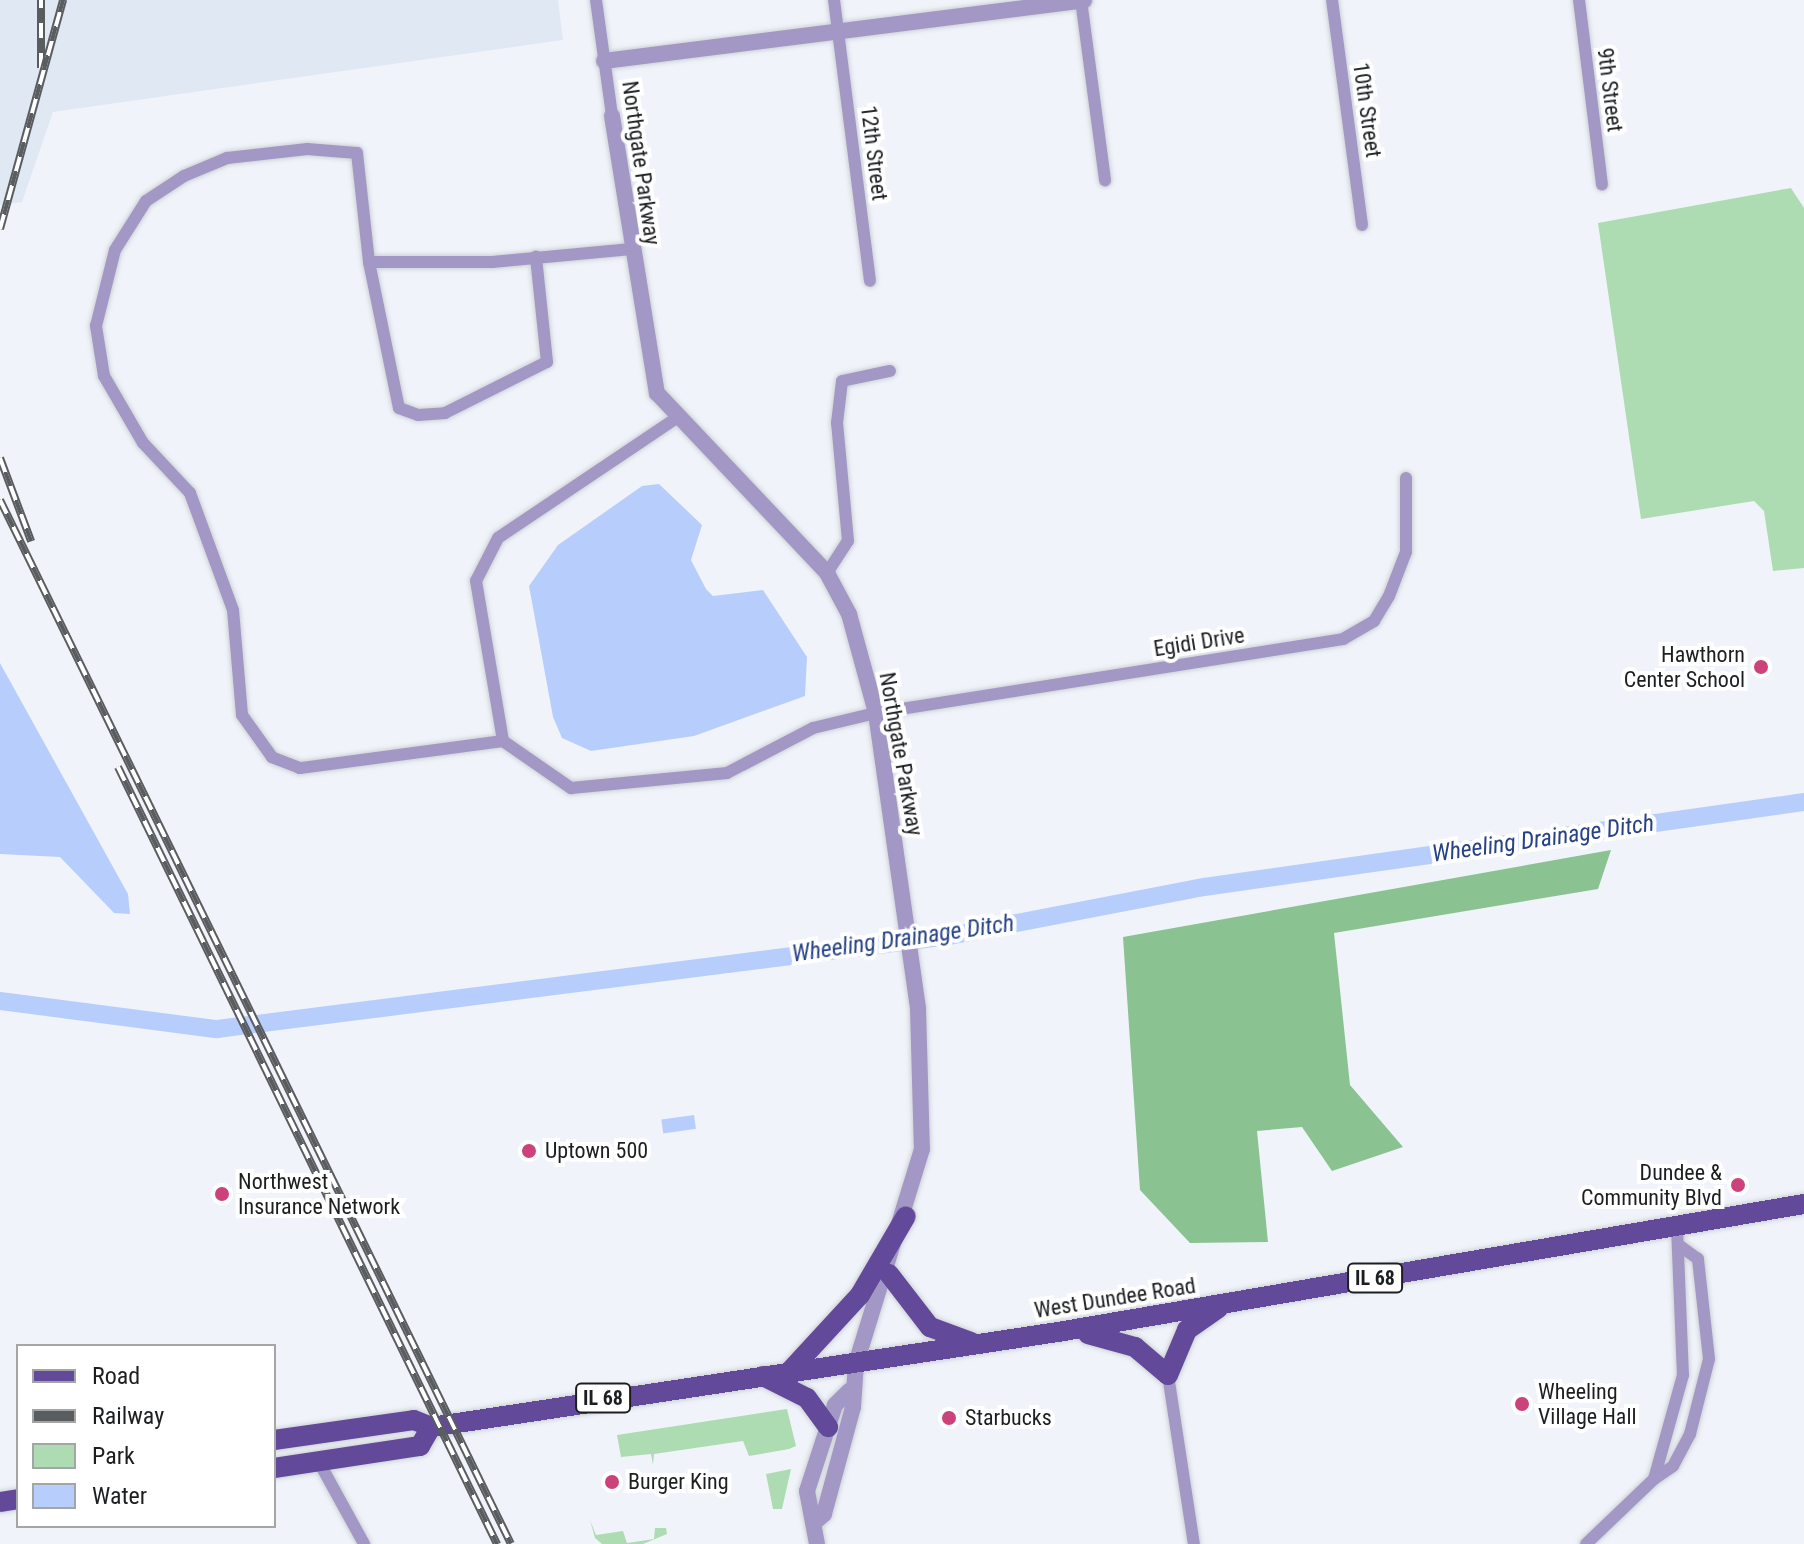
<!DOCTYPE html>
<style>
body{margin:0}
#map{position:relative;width:1804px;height:1544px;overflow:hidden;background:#f0f4fa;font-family:"Roboto Condensed",sans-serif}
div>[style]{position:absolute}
.built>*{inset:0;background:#e0e8f4}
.green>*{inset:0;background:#aedcb2}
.forest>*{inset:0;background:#8bc292}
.water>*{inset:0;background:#b7cefd;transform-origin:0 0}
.canal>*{height:18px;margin:-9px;padding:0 9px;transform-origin:9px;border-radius:9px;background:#b7cefd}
.roads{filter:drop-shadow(0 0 2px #ced2d7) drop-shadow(0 0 2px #ced2d7)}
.minor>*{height:12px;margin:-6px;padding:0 6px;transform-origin:6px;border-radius:6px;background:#a398c5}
.tertiary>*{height:16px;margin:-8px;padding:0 8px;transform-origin:8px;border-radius:8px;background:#a398c5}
.primary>*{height:20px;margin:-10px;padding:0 10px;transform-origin:10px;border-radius:10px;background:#624999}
.rail>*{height:8px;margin-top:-4px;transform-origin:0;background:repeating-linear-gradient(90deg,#fff 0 15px,#5a5d60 0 30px);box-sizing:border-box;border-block:2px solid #5a5d60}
.dots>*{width:22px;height:22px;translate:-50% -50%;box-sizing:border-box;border:4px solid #fff;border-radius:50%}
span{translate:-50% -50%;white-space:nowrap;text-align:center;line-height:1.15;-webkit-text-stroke:8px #fff;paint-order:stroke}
.shield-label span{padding:2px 6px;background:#fff;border:2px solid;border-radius:6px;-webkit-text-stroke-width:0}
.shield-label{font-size:20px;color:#1c1e20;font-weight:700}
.street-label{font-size:22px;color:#1c1e20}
.poi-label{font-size:22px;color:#1c1e20}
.right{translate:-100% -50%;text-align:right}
.left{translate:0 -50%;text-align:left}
.water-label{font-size:24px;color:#264285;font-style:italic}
.legend{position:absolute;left:16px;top:1344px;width:260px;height:184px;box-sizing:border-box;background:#fff;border:2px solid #a4a5a6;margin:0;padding:10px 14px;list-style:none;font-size:24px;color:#1c1e20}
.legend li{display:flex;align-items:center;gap:16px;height:40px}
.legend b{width:40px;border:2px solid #a4a5a6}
</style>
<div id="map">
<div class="built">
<i style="clip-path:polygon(0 0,558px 0,563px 40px,53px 112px,22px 202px,0 205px)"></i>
</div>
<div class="green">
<i style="clip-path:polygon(1791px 188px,1804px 208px,1804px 568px,1773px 571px,1764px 511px,1754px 501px,1641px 519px,1598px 223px)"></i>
<i style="clip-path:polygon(787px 1409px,796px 1446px,789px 1449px,749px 1456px,743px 1441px,654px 1454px,653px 1465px,651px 1454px,621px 1457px,617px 1435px)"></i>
<i style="clip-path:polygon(791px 1469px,782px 1509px,773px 1509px,766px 1474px)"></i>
<i style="clip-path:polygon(590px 1520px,596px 1535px,623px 1531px,627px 1543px,654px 1539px,655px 1528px,666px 1528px,667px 1534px,643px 1544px,602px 1544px,595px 1538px)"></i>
</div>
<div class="forest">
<i style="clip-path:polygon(1611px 850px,1598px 889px,1334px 933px,1350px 1085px,1403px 1147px,1332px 1171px,1302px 1127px,1257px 1131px,1268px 1242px,1190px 1243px,1140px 1190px,1123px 937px)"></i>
</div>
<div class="water">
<i style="clip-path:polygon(659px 484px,702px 525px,691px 560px,706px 589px,713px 596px,763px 590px,807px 657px,805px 696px,694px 736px,591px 751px,562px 738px,553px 717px,529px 586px,558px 545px,642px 486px)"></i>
<i style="clip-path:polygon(0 663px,128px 894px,130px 914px,114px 913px,60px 857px,0 854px)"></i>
<i style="left:694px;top:1115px;width:14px;height:33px;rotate:82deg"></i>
</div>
<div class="canal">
<i style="left:0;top:1001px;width:219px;rotate:7.4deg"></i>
<i style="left:217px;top:1029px;width:738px;rotate:-7.24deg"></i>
<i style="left:949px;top:936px;width:260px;rotate:-10.9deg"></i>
<i style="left:1204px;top:887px;width:606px;rotate:-8.06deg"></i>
</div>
<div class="roads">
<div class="minor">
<i style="left:596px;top:0;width:117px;rotate:82.1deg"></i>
<i style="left:834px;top:0;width:283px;rotate:82.7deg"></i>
<i style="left:1081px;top:0;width:182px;rotate:82.4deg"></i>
<i style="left:1332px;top:0;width:227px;rotate:82.4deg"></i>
<i style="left:1579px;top:0;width:186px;rotate:82.9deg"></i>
<i style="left:369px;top:262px;width:149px;rotate:78.4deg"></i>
<i style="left:399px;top:408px;width:20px;rotate:20deg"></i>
<i style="left:418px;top:415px;width:27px;rotate:-4deg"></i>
<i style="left:445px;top:413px;width:114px;rotate:-26.6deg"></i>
<i style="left:547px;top:362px;width:106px;rotate:-96deg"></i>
<i style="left:675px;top:419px;width:213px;rotate:146.1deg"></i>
<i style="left:498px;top:538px;width:48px;rotate:117.1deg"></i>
<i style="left:476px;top:581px;width:162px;rotate:80.4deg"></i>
<i style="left:503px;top:741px;width:83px;rotate:34.7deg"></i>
<i style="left:571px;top:788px;width:157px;rotate:-5.5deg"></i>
<i style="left:727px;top:773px;width:97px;rotate:-27.6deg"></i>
<i style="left:813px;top:728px;width:65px;rotate:-13.4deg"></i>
<i style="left:876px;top:713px;width:473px;rotate:-9deg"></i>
<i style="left:1343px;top:639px;width:36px;rotate:-30deg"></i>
<i style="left:1374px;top:621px;width:29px;rotate:-59deg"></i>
<i style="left:1389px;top:596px;width:47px;rotate:-68.9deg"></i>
<i style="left:1406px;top:552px;width:74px;rotate:-90deg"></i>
<i style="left:827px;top:573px;width:38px;rotate:-57deg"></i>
<i style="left:848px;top:541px;width:119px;rotate:-95.3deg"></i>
<i style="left:837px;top:423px;width:42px;rotate:-83.2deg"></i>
<i style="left:842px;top:381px;width:49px;rotate:-11.8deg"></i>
<i style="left:503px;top:741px;width:205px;rotate:172.4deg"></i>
<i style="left:300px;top:768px;width:30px;rotate:-159deg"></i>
<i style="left:272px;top:757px;width:52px;rotate:-125.5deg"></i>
<i style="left:242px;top:715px;width:105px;rotate:-94.9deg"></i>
<i style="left:233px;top:610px;width:125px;rotate:-110.2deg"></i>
<i style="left:190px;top:493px;width:69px;rotate:-133.2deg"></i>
<i style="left:143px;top:443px;width:78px;rotate:-120.2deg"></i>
<i style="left:104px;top:376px;width:51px;rotate:-99.1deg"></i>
<i style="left:96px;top:326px;width:78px;rotate:-76deg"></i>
<i style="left:115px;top:250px;width:58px;rotate:-57.7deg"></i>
<i style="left:146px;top:201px;width:45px;rotate:-33.3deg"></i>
<i style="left:184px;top:176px;width:47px;rotate:-22.7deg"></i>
<i style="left:227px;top:158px;width:81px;rotate:-6.4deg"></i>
<i style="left:307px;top:149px;width:50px;rotate:4.6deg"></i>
<i style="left:357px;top:153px;width:110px;rotate:83.7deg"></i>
<i style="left:369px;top:262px;width:123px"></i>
<i style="left:492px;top:262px;width:140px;rotate:-5.3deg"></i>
<i style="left:1677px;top:1227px;width:148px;rotate:87.7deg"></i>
<i style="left:1683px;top:1375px;width:108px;rotate:105.6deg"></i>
<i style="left:1654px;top:1479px;width:23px;rotate:-34deg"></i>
<i style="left:1673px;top:1466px;width:36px;rotate:-62deg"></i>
<i style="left:1690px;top:1434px;width:77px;rotate:-75.8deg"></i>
<i style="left:1709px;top:1359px;width:101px;rotate:-96.3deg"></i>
<i style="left:1698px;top:1259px;width:22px;rotate:-144deg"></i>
<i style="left:1168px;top:1375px;width:171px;rotate:81.3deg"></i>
<i style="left:319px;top:1462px;width:94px;rotate:61.2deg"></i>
<i style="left:1586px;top:1544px;width:94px;rotate:-43.7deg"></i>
</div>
<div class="tertiary">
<i style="left:604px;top:61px;width:484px;rotate:-7.2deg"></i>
<i style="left:612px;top:116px;width:281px;rotate:80.8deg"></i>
<i style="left:657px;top:393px;width:248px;rotate:46.6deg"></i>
<i style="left:827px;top:573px;width:47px;rotate:61.8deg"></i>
<i style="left:849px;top:614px;width:103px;rotate:74.7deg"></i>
<i style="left:876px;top:713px;width:299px;rotate:81.9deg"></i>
<i style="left:918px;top:1009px;width:140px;rotate:88.4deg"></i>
<i style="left:922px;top:1149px;width:224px;rotate:107.1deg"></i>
<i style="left:856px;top:1363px;width:44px;rotate:93.9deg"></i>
<i style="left:853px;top:1407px;width:111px;rotate:105.2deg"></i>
<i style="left:824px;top:1514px;width:12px;rotate:138deg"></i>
<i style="left:817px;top:1544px;width:54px;rotate:-100.7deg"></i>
<i style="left:807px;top:1491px;width:90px;rotate:-72deg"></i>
<i style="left:835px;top:1405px;width:20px;rotate:-45deg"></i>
</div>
<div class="primary">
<i style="left:889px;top:1274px;width:67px;rotate:52.3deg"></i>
<i style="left:930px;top:1327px;width:44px;rotate:20.1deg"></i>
<i style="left:1088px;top:1334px;width:49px;rotate:15.5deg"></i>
<i style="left:1135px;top:1347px;width:43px;rotate:40.3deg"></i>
<i style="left:1168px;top:1375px;width:49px;rotate:-67.1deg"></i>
<i style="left:1187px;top:1330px;width:38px;rotate:-35deg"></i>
<i style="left:789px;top:1372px;width:105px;rotate:-47.3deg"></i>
<i style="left:860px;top:1295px;width:91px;rotate:-59.8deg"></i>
<i style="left:763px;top:1376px;width:49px;rotate:26.6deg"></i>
<i style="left:807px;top:1398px;width:36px;rotate:54deg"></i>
<i style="left:274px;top:1440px;width:141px;rotate:-8.1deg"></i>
<i style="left:414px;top:1420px;width:18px;rotate:22deg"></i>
<i style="left:431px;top:1427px;width:634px;rotate:-8.62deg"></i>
<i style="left:1058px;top:1332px;width:757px;rotate:-9.74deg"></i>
<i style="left:274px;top:1468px;width:148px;rotate:-8.6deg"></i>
<i style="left:420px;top:1446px;width:22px;rotate:-60deg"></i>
<i style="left:0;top:1502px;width:18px;rotate:-9deg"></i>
</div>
</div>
<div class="rail">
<i style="left:41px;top:68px;width:68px;rotate:-90deg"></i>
<i style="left:0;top:229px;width:238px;rotate:-74.6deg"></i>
<i style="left:0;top:458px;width:89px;rotate:69.5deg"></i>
<i style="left:0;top:500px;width:1162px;rotate:63.92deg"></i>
<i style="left:118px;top:767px;width:865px;rotate:64deg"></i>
</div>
<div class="dots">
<i style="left:1761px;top:667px;background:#cc427a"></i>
<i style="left:529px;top:1151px;background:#cc427a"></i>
<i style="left:1738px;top:1185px;background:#cc427a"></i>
<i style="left:222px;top:1194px;background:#cc427a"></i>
<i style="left:1522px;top:1404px;background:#cc427a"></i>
<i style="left:949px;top:1418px;background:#cc427a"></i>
<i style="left:612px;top:1482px;background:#cc427a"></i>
</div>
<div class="shield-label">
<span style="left:1375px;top:1278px">IL 68</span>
<span style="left:603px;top:1398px">IL 68</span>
</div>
<div class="street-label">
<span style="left:1610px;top:90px;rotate:83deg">9th Street</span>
<span style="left:1367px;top:110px;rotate:82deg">10th Street</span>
<span style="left:874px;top:153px;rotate:83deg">12th Street</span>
<span style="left:641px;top:163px;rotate:82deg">Northgate Parkway</span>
<span style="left:1199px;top:642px;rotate:-9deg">Egidi Drive</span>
<span style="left:901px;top:754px;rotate:80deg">Northgate Parkway</span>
<span style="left:1115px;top:1298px;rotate:-9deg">West Dundee Road</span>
</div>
<div class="poi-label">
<span class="right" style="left:1745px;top:667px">Hawthorn<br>Center School</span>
<span class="left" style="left:545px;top:1151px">Uptown 500</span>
<span class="right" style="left:1722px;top:1185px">Dundee &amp;<br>Community Blvd</span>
<span class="left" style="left:238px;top:1194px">Northwest<br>Insurance Network</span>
<span class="left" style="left:1538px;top:1404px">Wheeling<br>Village Hall</span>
<span class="left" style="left:965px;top:1418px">Starbucks</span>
<span class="left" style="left:628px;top:1482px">Burger King</span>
</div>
<div class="water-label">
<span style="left:1543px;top:839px;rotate:-8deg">Wheeling Drainage Ditch</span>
<span style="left:903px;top:939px;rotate:-8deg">Wheeling Drainage Ditch</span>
</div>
<ul class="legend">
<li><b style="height:10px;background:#624999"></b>Road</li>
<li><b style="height:10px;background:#5a5d60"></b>Railway</li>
<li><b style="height:22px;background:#aedcb2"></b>Park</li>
<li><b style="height:22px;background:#b7cefd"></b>Water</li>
</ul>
</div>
